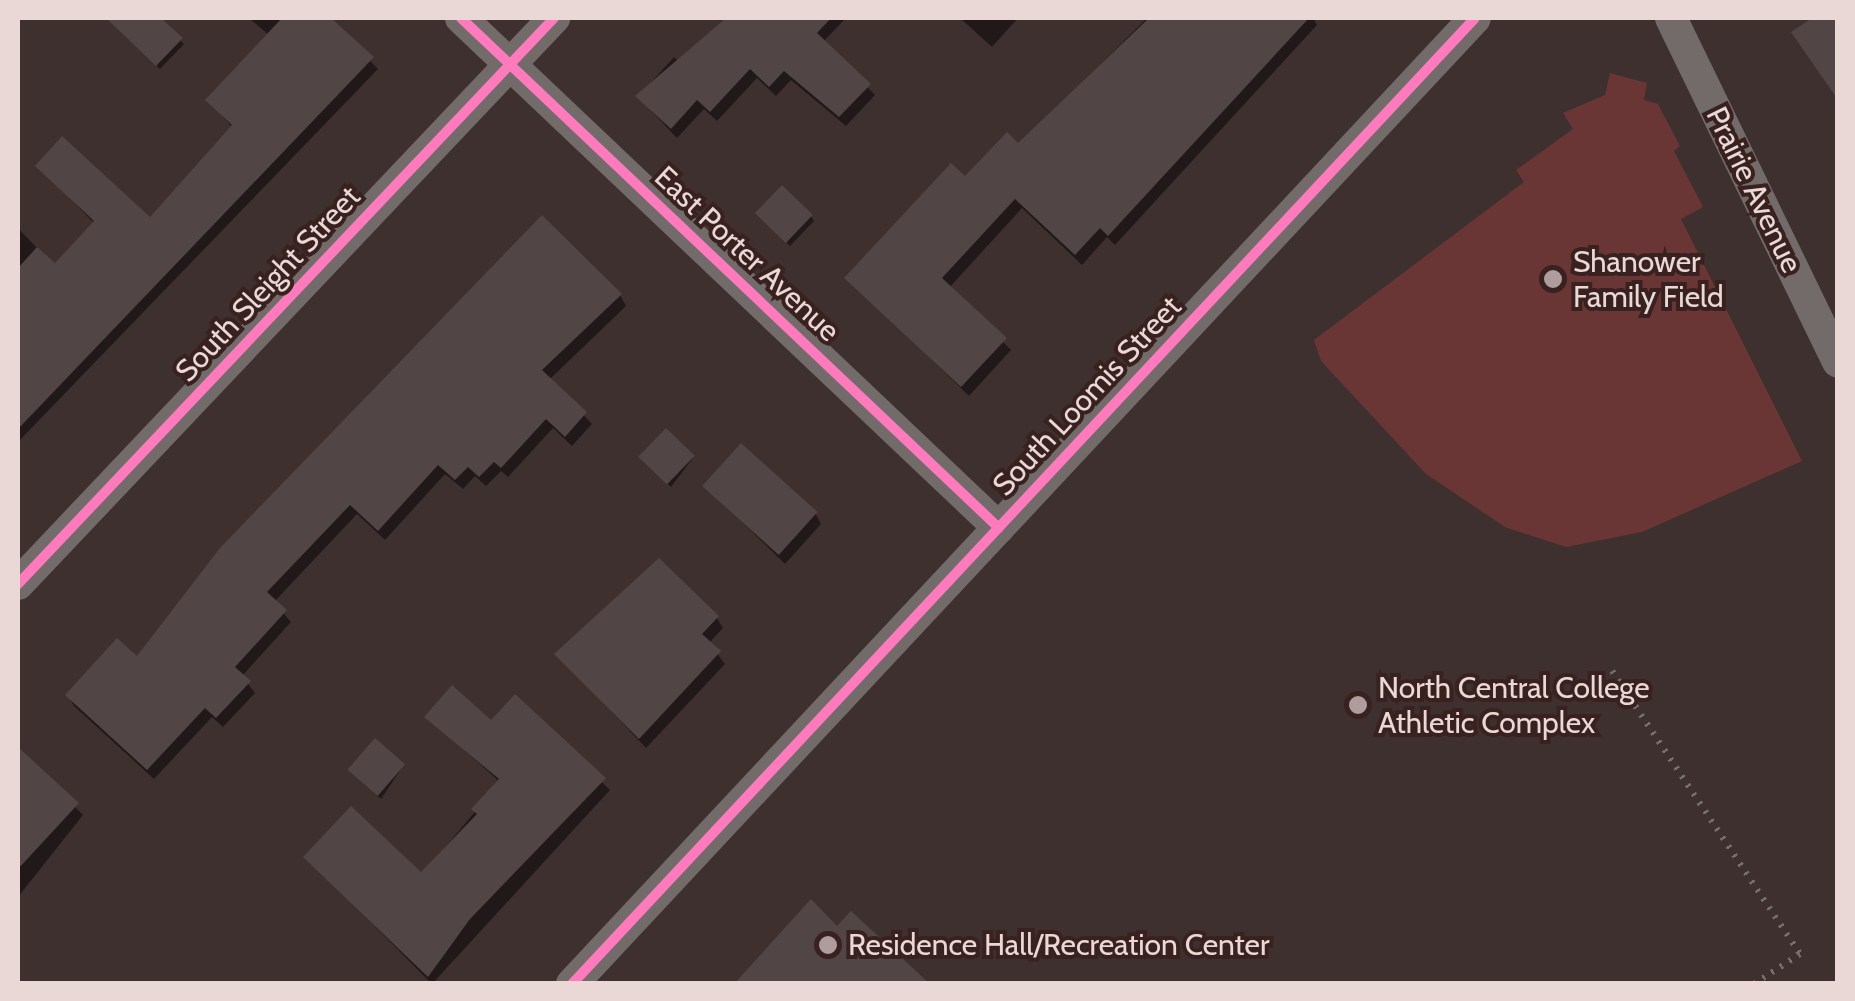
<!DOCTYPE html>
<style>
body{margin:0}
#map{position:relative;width:1855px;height:1001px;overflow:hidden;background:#3e302f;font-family:Cabin,sans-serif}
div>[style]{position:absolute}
.green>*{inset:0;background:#6a3635}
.shadow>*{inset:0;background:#0007}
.building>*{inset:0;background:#514545;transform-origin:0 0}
.path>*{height:6px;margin-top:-3px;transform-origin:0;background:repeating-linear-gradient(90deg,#756e6e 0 2.5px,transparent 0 10.5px)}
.street>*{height:32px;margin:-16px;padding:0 16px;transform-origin:16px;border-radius:16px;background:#726b6a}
.cycleway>*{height:10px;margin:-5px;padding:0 5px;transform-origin:5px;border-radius:5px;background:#fd7abc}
.dots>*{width:28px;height:28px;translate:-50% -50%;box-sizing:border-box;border:5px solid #39211f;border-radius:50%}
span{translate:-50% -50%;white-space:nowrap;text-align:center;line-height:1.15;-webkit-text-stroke:8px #39211f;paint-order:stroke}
.street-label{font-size:30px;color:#ead8d7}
.poi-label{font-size:30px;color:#ead8d7}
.left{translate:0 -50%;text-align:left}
.frame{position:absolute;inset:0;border:20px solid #ead8d7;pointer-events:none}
</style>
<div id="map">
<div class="green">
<i style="clip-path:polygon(1610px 73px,1647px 83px,1644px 100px,1658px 104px,1680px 146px,1674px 151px,1703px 207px,1681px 219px,1802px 461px,1642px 532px,1566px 547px,1505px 527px,1426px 474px,1321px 361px,1314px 340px,1524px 182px,1516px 170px,1573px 129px,1563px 113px,1605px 95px)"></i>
</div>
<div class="shadow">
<i style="clip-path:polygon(128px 18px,158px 18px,184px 44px,160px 69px,121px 32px)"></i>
<i style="clip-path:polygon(249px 18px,328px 18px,378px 69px,18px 442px,18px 302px,29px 290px,18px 279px,18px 228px,55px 267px,95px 224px,38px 166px,150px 221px,233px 128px,208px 100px,269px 35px)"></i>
<i style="clip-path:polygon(728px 18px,846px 18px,823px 42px,875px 95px,846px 126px,791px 80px,776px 96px,757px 78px,717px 121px,704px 109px,677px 138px,638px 97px,674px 57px,684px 66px)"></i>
<i style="clip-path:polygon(960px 18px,1018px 18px,992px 47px)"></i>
<i style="clip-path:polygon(1147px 18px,1313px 18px,1317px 25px,1115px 245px,1107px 237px,1082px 265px,1022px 208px,949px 288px,1011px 350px,969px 396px,848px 278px,1018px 146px)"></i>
<i style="clip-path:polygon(759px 215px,811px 216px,814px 221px,790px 246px)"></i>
<i style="clip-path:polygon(620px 295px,626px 306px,549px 380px,592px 424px,572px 446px,553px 428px,508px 477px,501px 471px,486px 486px,475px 476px,463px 489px,445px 474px,385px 540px,357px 514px,274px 602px,291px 622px,242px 676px,255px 693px,223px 727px,212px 717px,154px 779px,74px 706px,68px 695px,137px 660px)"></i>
<i style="clip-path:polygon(693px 458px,671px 487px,644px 462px)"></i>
<i style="clip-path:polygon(705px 486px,815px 513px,821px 524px,785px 564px)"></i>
<i style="clip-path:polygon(717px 618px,723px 628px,709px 643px,725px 664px,646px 748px,557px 654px)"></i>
<i style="clip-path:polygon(515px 697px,610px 790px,432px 984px,306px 857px,421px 876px,500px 782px,427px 717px,491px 723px)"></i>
<i style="clip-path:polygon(27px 759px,83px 815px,18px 897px,18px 768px)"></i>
<i style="clip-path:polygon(403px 766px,381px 799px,353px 774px)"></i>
</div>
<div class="building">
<i style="clip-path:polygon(106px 18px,161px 18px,183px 38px,156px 66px)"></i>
<i style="clip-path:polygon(282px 18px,331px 18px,374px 57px,18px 429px,18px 268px,37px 247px,55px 263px,94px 221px,35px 166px,62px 136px,150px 217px,232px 125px,205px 100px)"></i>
<i style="clip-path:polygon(726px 18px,831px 18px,817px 33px,871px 84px,839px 117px,784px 71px,769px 87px,750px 69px,710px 112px,697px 100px,671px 129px,635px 96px)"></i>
<i style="clip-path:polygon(1149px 18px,1309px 18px,1108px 236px,1100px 228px,1075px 255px,1015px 199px,942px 278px,1007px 338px,961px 387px,844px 278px,951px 163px,965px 176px,1007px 132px,1018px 143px)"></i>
<i style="clip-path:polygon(1812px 18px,1838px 18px,1838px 100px,1791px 32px)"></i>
<i style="left:782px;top:185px;width:43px;height:39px;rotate:44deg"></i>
<i style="clip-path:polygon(542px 215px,622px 294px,542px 370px,587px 412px,565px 437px,546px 419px,501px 468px,494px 462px,479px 477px,468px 467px,455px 480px,438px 465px,378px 531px,350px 505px,267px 592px,287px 610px,235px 667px,251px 681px,216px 718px,205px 708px,147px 770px,65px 695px,117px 638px,137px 656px,220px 548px)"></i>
<i style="left:666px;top:428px;width:40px;height:40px;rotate:44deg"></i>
<i style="left:741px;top:443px;width:103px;height:58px;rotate:42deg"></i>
<i style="clip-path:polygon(659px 558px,719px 616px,702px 634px,721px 651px,639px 739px,554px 654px)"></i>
<i style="clip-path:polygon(452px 685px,491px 720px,515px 694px,606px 778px,470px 919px,428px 977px,303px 857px,351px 806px,421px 872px,477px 814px,471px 809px,499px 779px,424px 717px)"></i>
<i style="left:375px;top:738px;width:40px;height:42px;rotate:41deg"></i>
<i style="clip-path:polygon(18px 747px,79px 803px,18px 869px)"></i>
<i style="clip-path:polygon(811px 899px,837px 926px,851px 911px,930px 984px,734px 984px)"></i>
</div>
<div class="path">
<i style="left:1612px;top:671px;width:340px;rotate:56.4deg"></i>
<i style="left:1800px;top:954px;width:55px;rotate:146.9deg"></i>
</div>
<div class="street">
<i style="left:461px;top:18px;width:741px;rotate:43.47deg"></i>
<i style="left:1671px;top:18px;width:382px;rotate:64.1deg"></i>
<i style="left:18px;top:584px;width:780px;rotate:-46.56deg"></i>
<i style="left:572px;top:984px;width:1322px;rotate:-46.93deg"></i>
</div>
<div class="cycleway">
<i style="left:461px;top:18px;width:741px;rotate:43.47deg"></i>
<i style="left:18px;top:584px;width:780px;rotate:-46.56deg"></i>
<i style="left:572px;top:984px;width:1322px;rotate:-46.93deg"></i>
</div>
<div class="dots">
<i style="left:1553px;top:279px;background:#ae9d9c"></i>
<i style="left:1358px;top:705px;background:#ae9d9c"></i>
<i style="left:828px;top:945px;background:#ae9d9c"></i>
</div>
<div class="street-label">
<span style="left:1754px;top:190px;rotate:64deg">Prairie Avenue</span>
<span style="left:747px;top:254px;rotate:43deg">East Porter Avenue</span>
<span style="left:268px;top:284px;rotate:-47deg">South Sleight Street</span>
<span style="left:1087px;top:396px;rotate:-47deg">South Loomis Street</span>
</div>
<div class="poi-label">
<span class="left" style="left:1573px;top:279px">Shanower<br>Family Field</span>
<span class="left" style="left:1378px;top:705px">North Central College<br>Athletic Complex</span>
<span class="left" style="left:848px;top:945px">Residence Hall/Recreation Center</span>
</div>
<div class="frame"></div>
</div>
